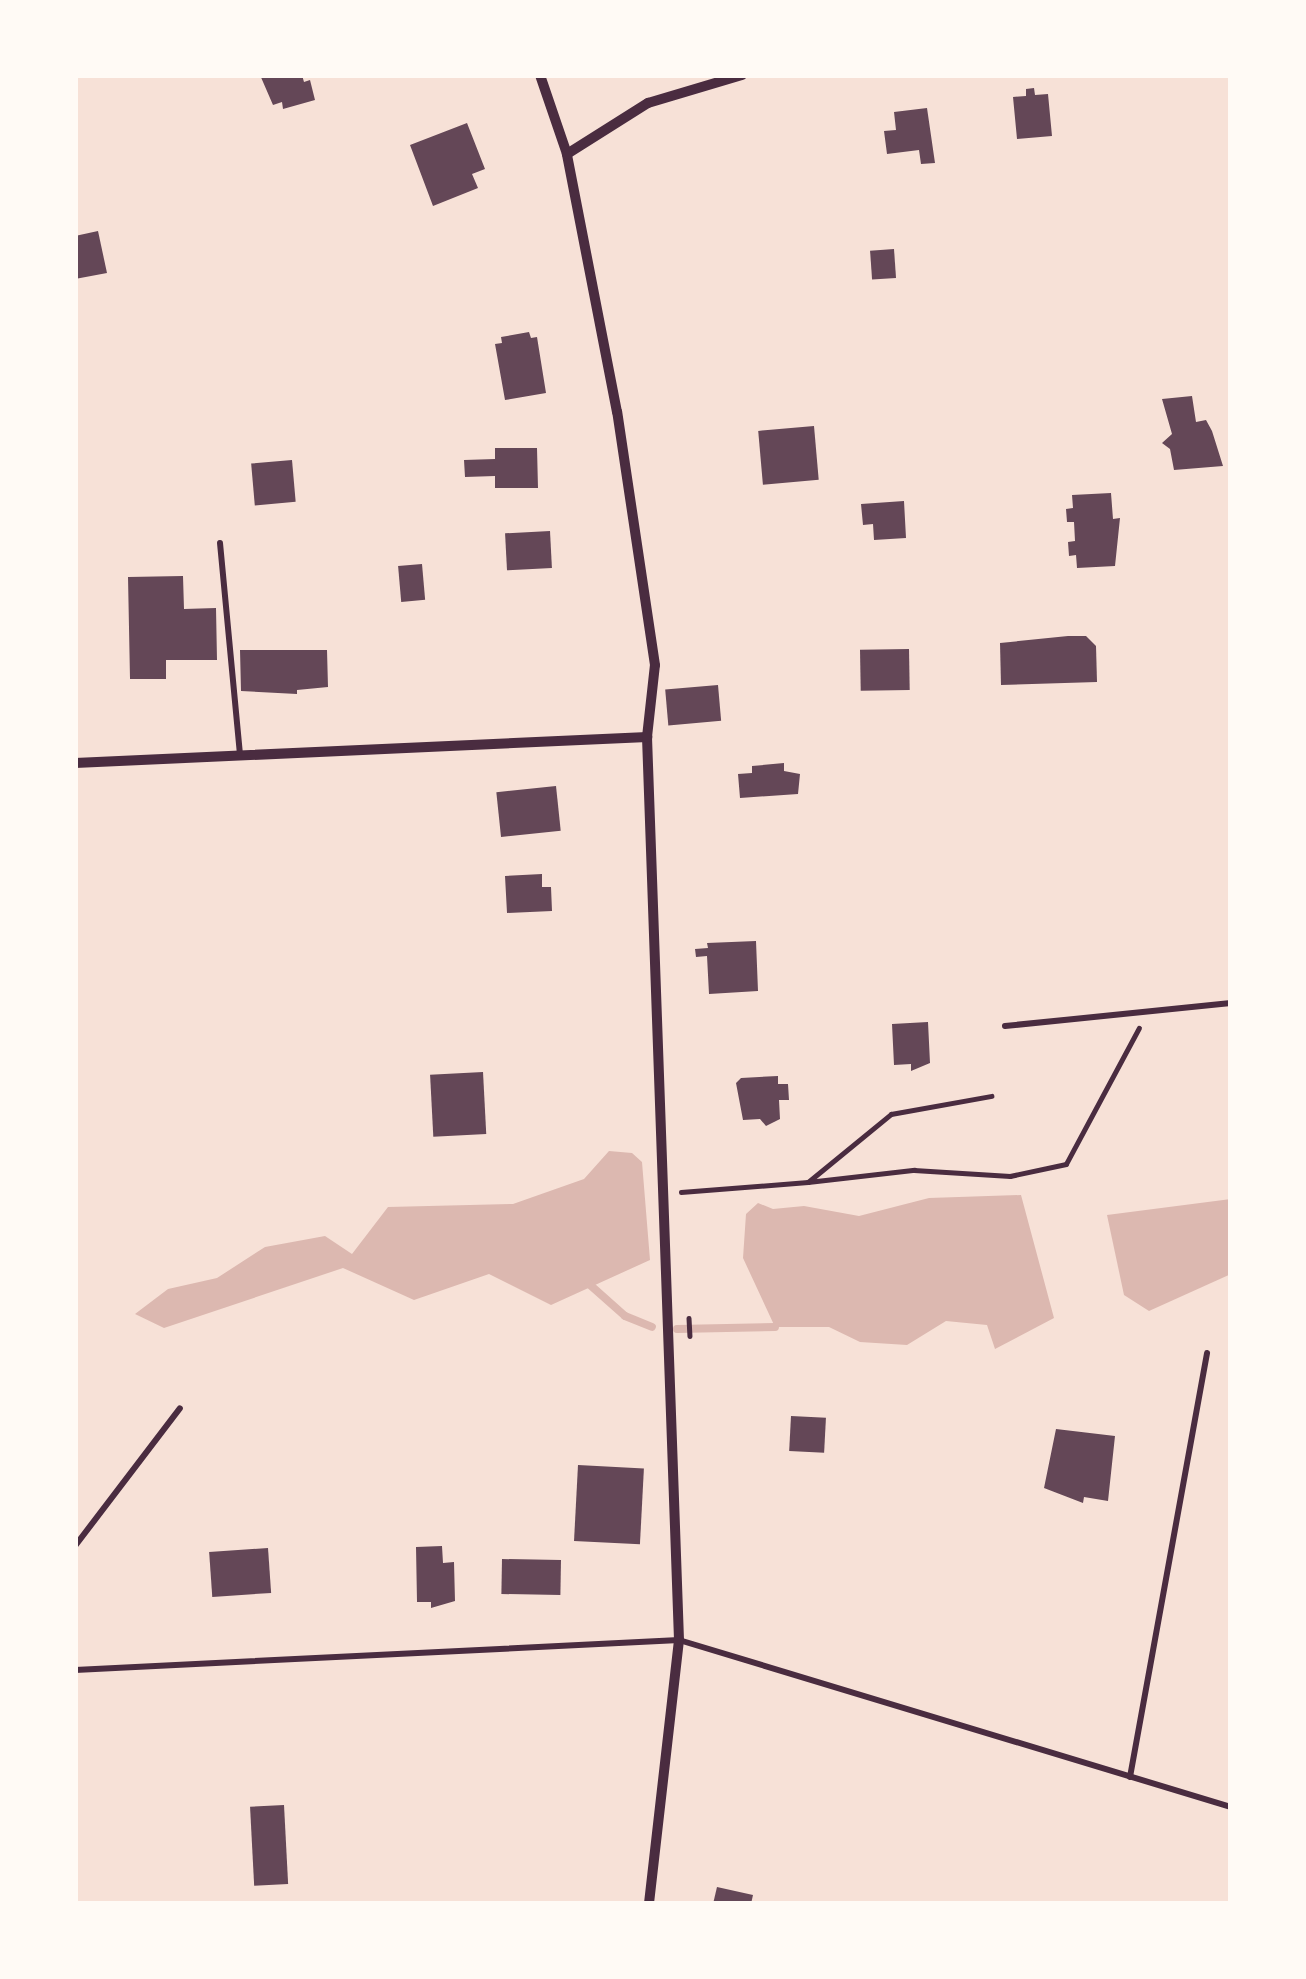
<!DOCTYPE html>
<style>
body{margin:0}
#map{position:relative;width:1306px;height:1979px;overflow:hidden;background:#f7e1d7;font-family:"Noto Serif",serif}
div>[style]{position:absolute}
.water>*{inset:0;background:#dcb8b0}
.stream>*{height:8px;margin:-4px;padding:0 4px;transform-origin:4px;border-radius:4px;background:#dcb8b0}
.building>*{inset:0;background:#644757;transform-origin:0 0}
.path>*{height:4.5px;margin:-2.25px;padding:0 2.25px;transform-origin:2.25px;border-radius:2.25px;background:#4a2c40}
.service>*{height:6px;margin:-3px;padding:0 3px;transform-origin:3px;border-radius:3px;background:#4a2c40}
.minor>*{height:10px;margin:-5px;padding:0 5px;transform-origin:5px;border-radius:5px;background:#4a2c40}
span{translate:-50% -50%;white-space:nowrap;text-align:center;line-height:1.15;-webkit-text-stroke:10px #fffaf5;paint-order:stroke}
.frame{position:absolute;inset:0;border:78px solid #fffaf5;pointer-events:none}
</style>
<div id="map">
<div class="water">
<i style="clip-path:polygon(609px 1151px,632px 1153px,642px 1162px,650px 1260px,551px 1305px,489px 1274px,414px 1300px,343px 1268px,164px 1328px,135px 1314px,168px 1289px,217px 1278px,265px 1247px,325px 1236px,352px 1254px,388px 1207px,513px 1204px,584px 1179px)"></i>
<i style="clip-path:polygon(1021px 1195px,1054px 1318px,995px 1349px,987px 1325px,946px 1321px,907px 1345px,860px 1342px,829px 1327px,775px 1327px,743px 1258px,746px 1214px,758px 1203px,773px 1209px,804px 1206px,859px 1216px,929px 1198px)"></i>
<i style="clip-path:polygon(1231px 1199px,1231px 1274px,1149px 1311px,1124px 1295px,1107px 1215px)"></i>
</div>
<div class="stream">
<i style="left:589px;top:1284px;width:48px;rotate:41.6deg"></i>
<i style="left:625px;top:1316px;width:29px;rotate:22deg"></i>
<i style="left:677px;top:1329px;width:98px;rotate:-1.2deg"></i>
</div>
<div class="building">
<i style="clip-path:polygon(260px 75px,302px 75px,304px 82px,310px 80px,315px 100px,283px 109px,282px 102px,273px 105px)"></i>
<i style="clip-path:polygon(1034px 88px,1035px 95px,1048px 94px,1052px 136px,1017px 139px,1013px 97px,1026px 96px,1026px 89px)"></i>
<i style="clip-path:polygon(927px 108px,935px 163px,921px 164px,919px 150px,887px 154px,884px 131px,896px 130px,894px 112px)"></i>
<i style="clip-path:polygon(467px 123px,485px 169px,472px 174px,478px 188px,433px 206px,410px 145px)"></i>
<i style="clip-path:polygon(98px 231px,107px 273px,75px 279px,75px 236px)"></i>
<i style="left:894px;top:249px;width:29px;height:24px;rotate:86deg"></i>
<i style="clip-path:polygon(529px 332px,531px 338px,537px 337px,546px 393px,505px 400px,495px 344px,502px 343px,501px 337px)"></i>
<i style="clip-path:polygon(1192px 396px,1196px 422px,1206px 420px,1212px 431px,1223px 466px,1174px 470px,1170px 449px,1162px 443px,1172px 434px,1162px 399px)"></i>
<i style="left:814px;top:426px;width:54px;height:56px;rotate:85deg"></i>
<i style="clip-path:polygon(495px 448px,537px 448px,538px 488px,495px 488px,495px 476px,465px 477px,464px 460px,495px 459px)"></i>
<i style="left:292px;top:460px;width:42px;height:41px;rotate:85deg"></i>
<i style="clip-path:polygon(1111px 493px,1113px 519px,1120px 518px,1115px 566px,1077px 568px,1076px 555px,1069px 556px,1068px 542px,1075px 541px,1074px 522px,1067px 522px,1066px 509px,1073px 508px,1072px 495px)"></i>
<i style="clip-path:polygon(904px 501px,906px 538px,874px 540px,873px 524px,863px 525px,861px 504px)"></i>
<i style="left:550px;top:531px;width:37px;height:45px;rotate:87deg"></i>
<i style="left:422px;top:564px;width:36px;height:24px;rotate:85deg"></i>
<i style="clip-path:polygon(183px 576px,184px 609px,216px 608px,217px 660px,166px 660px,166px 679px,130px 679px,128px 577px)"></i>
<i style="clip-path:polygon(1068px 636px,1086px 636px,1096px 646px,1097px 682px,1001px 685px,1000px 643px)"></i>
<i style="left:909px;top:649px;width:41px;height:49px;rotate:89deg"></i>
<i style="clip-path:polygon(240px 650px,327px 650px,328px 687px,297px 690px,297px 694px,241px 691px)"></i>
<i style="left:718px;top:685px;width:36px;height:53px;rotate:85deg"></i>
<i style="clip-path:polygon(784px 763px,784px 771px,800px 774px,798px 794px,740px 798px,738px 774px,752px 773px,752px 766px)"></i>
<i style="left:556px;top:786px;width:45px;height:60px;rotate:84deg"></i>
<i style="clip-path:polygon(542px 874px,542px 887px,551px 887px,552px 911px,507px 913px,505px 876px)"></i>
<i style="clip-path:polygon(756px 941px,758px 991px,709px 994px,707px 956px,696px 957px,695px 949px,708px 948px,707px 943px)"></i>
<i style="clip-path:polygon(928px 1022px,930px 1063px,911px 1071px,911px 1064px,894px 1065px,892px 1024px)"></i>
<i style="left:483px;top:1072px;width:62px;height:53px;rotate:87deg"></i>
<i style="clip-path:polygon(778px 1076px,778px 1084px,788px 1084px,789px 1100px,779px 1100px,780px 1119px,766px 1126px,760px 1119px,743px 1120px,736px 1083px,741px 1078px)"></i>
<i style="left:791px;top:1416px;width:35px;height:35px;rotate:3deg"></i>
<i style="clip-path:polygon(1056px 1429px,1115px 1436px,1108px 1501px,1084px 1497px,1083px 1503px,1044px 1488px)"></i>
<i style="left:578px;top:1465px;width:66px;height:76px;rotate:3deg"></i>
<i style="clip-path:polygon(442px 1546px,443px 1563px,454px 1562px,455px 1601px,431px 1608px,431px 1602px,417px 1602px,416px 1547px)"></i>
<i style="left:268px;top:1548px;width:45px;height:59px;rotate:86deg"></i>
<i style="left:502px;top:1559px;width:59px;height:35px;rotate:1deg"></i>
<i style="left:284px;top:1805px;width:79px;height:34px;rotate:87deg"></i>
<i style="clip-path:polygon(717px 1887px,753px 1895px,751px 1904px,713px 1904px)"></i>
</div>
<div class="path">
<i style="left:808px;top:1182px;width:107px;rotate:-6.5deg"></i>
<i style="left:914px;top:1170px;width:96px;rotate:3.6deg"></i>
<i style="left:1010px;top:1176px;width:57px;rotate:-12.1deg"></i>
<i style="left:1066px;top:1164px;width:154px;rotate:-61.8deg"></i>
<i style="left:681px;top:1192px;width:127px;rotate:-4.5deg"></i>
<i style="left:808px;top:1182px;width:107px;rotate:-39.3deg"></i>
<i style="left:891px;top:1114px;width:102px;rotate:-10.2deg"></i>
<i style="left:689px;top:1318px;width:18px;rotate:87deg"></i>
</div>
<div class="service">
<i style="left:220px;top:543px;width:213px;rotate:84.6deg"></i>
<i style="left:1005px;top:1026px;width:227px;rotate:-5.8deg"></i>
<i style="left:75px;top:1546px;width:173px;rotate:-52.7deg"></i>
<i style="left:75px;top:1670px;width:605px;rotate:-2.84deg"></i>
<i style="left:679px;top:1640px;width:577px;rotate:16.83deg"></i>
<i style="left:1130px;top:1777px;width:431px;rotate:-79.7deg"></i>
</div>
<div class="minor">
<i style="left:567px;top:154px;width:96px;rotate:-32.2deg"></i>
<i style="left:648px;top:103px;width:98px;rotate:-16.6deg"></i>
<i style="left:647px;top:737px;width:904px;rotate:87.97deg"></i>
<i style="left:679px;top:1640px;width:266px;rotate:96.5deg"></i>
<i style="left:75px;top:763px;width:573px;rotate:-2.6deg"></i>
<i style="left:647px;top:737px;width:72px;rotate:-83.7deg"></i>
<i style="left:655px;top:665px;width:256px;rotate:-98.5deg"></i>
<i style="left:617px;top:412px;width:263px;rotate:-101deg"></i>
<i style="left:567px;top:154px;width:83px;rotate:-108.9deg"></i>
</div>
<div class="frame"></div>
</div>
